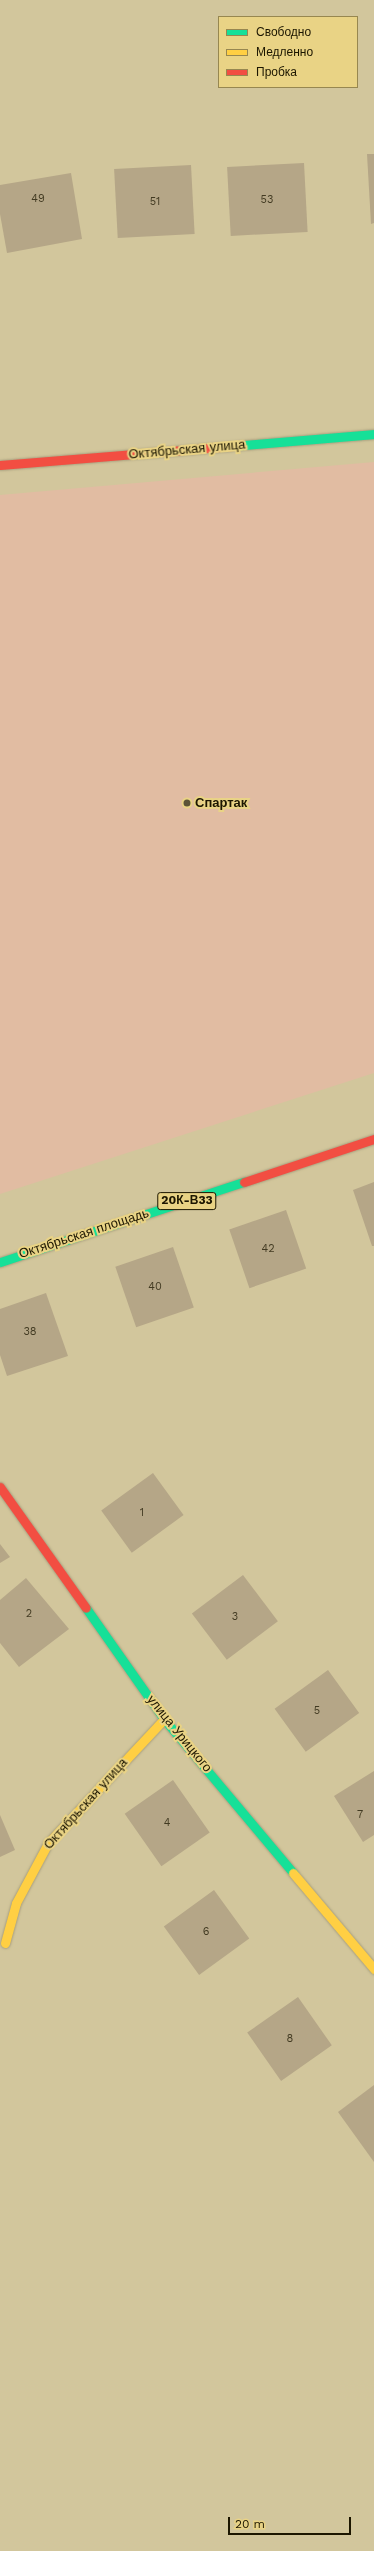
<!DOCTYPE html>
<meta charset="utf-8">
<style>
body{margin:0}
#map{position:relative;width:374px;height:2551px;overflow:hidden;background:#d2c69c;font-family:"Work Sans",sans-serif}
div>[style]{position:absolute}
.green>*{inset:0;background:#e1bca2}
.building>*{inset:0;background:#b5a687;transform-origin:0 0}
.roads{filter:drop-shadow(0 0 1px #a9a07e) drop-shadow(0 0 1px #a9a07e)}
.fast>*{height:9px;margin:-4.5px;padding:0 4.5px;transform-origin:4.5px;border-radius:4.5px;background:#16e098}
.slow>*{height:9px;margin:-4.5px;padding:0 4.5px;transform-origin:4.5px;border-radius:4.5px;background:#ffcf43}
.jam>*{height:9px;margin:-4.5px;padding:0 4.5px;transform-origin:4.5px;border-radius:4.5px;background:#f24e42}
.dots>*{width:11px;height:11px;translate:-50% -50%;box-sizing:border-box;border:2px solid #e9d385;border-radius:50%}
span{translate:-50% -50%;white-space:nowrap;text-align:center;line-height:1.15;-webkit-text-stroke:4px #e9d385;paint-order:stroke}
.number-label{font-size:11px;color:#423a22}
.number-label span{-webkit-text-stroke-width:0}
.shield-label span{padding:1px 3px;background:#e9d385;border:1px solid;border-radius:3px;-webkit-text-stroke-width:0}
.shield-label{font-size:12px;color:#1c1600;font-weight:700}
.street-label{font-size:13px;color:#1c1600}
.poi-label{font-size:13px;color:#1c1600;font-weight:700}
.left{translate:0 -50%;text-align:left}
.legend{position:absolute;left:218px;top:16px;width:140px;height:72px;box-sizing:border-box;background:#e9d385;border:1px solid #978750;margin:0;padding:5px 7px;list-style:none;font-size:12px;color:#1c1600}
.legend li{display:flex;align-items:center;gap:8px;height:20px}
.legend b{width:20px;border:1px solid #978750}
.scale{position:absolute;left:228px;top:2517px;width:123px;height:18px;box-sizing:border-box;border:2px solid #1c1600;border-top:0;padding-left:5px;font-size:12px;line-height:14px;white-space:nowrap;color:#1c1600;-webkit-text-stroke:3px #e9d385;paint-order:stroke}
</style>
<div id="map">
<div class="green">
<i style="clip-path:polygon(374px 462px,374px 1073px,0 1194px,0 495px)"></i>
</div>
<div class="building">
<i style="clip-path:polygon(367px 154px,374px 154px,374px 223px,371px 224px)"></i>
<i style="left:304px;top:163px;width:69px;height:77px;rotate:87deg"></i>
<i style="left:191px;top:165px;width:69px;height:77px;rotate:87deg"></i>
<i style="clip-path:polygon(71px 173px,82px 239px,7px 253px,0 214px,0 185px)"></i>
<i style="clip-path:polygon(374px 1182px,374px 1246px,372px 1246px,353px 1190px)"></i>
<i style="left:286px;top:1210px;width:62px;height:60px;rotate:71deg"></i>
<i style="left:173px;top:1247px;width:64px;height:61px;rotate:71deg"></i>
<i style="clip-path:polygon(46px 1293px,68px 1356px,7px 1376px,0 1355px,0 1309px)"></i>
<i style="left:153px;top:1473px;width:52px;height:64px;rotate:54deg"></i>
<i style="clip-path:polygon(0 1544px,10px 1557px,0 1563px)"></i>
<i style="left:243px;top:1575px;width:58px;height:64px;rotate:53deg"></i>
<i style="clip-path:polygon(26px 1578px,69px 1629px,19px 1667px,0 1643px,0 1600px)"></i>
<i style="left:328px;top:1670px;width:53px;height:66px;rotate:54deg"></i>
<i style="clip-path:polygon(374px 1771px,374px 1835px,363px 1842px,334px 1796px)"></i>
<i style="left:173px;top:1780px;width:64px;height:59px;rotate:55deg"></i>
<i style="clip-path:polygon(0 1815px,15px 1850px,0 1857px)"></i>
<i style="left:214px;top:1890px;width:60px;height:62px;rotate:54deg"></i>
<i style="left:298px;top:1997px;width:59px;height:62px;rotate:55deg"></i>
<i style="clip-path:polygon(374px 2085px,374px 2162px,338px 2112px)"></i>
</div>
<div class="roads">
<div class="fast">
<i style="left:232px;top:446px;width:143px;rotate:-4.8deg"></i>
<i style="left:0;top:1262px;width:257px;rotate:-18.2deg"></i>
<i style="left:86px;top:1608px;width:136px;rotate:54.9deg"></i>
<i style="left:164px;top:1719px;width:201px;rotate:50deg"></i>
</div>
<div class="slow">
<i style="left:293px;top:1873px;width:126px;rotate:49.8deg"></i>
<i style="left:5px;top:1943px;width:41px;rotate:-74.6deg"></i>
<i style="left:16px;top:1903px;width:68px;rotate:-61.9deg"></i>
<i style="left:48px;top:1843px;width:170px;rotate:-46.9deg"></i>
</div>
<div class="jam">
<i style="left:0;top:465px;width:233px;rotate:-4.7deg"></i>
<i style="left:244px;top:1182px;width:137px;rotate:-18.3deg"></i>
<i style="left:0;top:1487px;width:148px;rotate:54.6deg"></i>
</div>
</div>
<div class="dots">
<i style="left:187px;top:803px;background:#5c5437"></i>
</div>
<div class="number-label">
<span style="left:38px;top:199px">49</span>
<span style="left:267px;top:200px">53</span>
<span style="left:155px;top:202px">51</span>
<span style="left:268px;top:1249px">42</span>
<span style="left:155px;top:1287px">40</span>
<span style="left:30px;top:1332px">38</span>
<span style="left:142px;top:1513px">1</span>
<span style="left:29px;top:1614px">2</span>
<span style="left:235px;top:1617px">3</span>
<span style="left:317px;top:1711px">5</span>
<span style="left:360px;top:1815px">7</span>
<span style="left:167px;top:1823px">4</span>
<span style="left:206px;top:1932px">6</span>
<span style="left:290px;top:2039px">8</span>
</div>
<div class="shield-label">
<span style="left:187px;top:1201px">20К-В33</span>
</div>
<div class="street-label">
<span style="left:187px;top:450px;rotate:-5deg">Октябрьская улица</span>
<span style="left:84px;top:1234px;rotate:-18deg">Октябрьская площадь</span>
<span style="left:179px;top:1734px;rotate:51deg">улица Урицкого</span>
<span style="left:86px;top:1804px;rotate:-48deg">Октябрьская улица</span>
</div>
<div class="poi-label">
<span class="left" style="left:195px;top:803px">Спартак</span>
</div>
<ul class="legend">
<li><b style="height:5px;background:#16e098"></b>Свободно</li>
<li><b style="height:5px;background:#ffcf43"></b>Медленно</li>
<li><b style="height:5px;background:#f24e42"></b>Пробка</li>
</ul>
<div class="scale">20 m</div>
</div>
